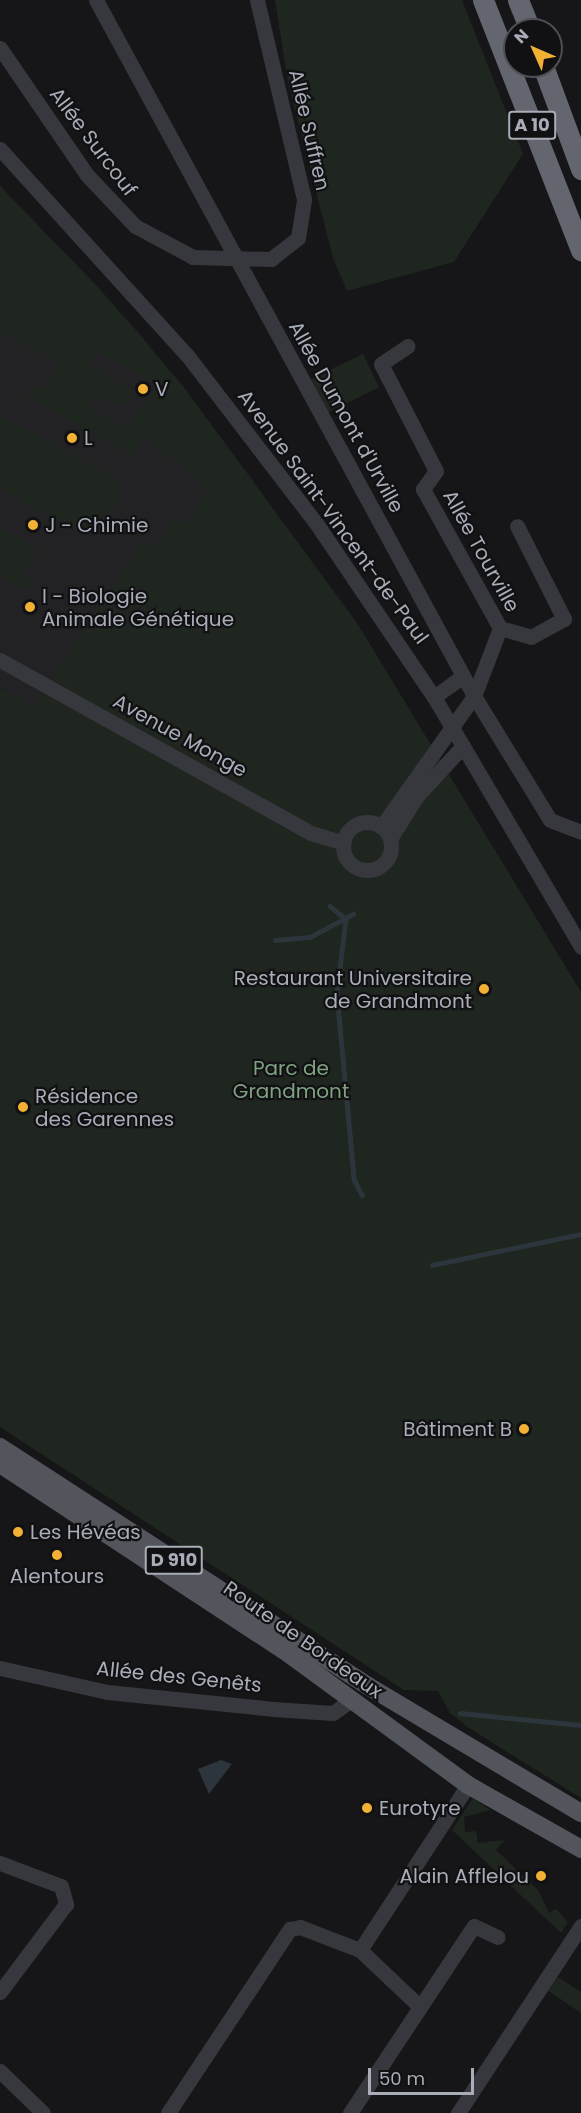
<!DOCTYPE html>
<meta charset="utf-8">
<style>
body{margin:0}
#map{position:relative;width:581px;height:2113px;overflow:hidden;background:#161618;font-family:Poppins,sans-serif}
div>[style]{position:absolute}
.built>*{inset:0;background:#222225}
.green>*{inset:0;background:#1e261f;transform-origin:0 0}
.water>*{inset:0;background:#2c353c}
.stream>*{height:4.5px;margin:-2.25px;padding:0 2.25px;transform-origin:2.25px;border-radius:2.25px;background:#2c353c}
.minor>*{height:15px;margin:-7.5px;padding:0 7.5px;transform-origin:7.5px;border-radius:7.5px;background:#37383d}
.minor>.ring{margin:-7.5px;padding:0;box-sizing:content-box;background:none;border:15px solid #37383d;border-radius:50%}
.major>*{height:18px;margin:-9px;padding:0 9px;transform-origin:9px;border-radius:9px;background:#53555c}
.highway>*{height:21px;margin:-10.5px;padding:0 10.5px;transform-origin:10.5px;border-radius:10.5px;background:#63666e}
.dots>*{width:16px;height:16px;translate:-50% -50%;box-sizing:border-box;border:3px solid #111113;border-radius:50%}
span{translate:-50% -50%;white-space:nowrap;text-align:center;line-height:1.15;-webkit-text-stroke:4.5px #111113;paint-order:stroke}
.shield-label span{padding:2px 4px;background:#111113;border:2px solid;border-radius:4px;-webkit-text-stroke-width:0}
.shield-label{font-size:18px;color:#a8adb8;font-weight:700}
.street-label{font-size:20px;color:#a8adb8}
.poi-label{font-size:20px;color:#a8adb8}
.left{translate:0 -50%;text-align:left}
.right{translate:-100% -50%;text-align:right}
.park-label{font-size:20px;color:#7fa381}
.north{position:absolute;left:503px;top:18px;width:60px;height:60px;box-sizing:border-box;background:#111113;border:2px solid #4d4f55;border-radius:50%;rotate:315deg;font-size:16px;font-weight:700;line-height:24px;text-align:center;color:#a8adb8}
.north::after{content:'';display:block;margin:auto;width:21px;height:27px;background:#f2b134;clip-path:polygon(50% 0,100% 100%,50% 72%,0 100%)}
.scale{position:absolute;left:368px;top:2068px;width:106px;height:27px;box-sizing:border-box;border:3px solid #a8adb8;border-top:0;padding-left:8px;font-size:18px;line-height:21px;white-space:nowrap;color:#a8adb8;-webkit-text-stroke:4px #111113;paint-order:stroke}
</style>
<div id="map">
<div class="built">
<i style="clip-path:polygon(0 186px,140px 334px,255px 483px,105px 750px,0 688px)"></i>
</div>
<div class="green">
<i style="clip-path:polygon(275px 0,462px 0,523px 154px,454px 262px,347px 291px,333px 258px,288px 82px)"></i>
<i style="clip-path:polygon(evenodd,0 186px,98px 287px,183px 386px,357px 623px,581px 992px,581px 1798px,469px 1728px,450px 1713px,438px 1691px,404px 1690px,0 1427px,0 688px,33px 707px,144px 541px,157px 548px,175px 519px,187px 525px,208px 487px,143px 437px,133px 455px,27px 397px,38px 385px,45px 388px,59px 363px,0 331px,0 186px,97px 351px,158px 385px,126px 428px,88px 408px,95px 394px,119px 407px,136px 392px,89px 366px,97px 351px)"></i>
<i style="left:363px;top:354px;width:37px;height:60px;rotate:64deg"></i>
<i style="clip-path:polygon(0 416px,119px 480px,121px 500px,97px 527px,74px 529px,0 489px)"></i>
<i style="clip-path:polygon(0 529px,38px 549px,23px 575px,33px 581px,27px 592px,0 576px)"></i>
<i style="clip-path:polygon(473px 1798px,490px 1810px,464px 1817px,465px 1832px,476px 1831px,478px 1843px,505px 1840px,496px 1850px,538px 1890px,549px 1913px,556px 1909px,568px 1922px,561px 1933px,452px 1830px)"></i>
<i style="clip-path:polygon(558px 1977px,581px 1992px,581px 2013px,547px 1990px)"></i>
</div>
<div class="water">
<i style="clip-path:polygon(221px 1760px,232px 1764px,209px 1794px,198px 1769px)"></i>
</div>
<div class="stream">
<i style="left:330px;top:906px;width:21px;rotate:39deg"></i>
<i style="left:346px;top:919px;width:76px;rotate:96.8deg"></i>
<i style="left:337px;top:994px;width:186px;rotate:84.7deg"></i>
<i style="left:354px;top:1179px;width:18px;rotate:63deg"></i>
<i style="left:275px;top:940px;width:35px;rotate:-5deg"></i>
<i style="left:310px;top:937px;width:49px;rotate:-28.1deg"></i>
<i style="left:432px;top:1265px;width:152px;rotate:-11.8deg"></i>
<i style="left:460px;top:1713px;width:122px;rotate:5.7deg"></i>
</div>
<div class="minor">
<i style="left:96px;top:0;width:792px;rotate:61.49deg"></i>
<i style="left:474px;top:696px;width:145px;rotate:58.5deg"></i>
<i style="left:550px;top:820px;width:33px;rotate:21deg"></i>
<i style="left:0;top:48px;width:154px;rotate:55.6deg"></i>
<i style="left:87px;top:175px;width:70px;rotate:46.7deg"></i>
<i style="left:135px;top:226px;width:66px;rotate:28.1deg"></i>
<i style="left:193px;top:257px;width:78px;rotate:1.5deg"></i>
<i style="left:271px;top:259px;width:34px;rotate:-38deg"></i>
<i style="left:298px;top:238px;width:39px;rotate:-81deg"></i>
<i style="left:304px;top:199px;width:204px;rotate:-103.3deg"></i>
<i style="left:0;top:149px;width:278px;rotate:47.8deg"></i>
<i style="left:187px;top:355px;width:212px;rotate:52.5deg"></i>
<i style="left:316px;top:523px;width:210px;rotate:55.9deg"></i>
<i style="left:434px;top:697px;width:290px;rotate:59.5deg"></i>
<i style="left:500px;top:628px;width:32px;rotate:16deg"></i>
<i style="left:531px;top:637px;width:38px;rotate:-29deg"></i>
<i style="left:564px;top:619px;width:104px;rotate:-116.8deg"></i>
<i style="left:0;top:660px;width:356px;rotate:29.1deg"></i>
<i style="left:311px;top:833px;width:34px;rotate:17deg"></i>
<i style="left:434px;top:697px;width:36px;rotate:-36deg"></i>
<i class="ring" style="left:343px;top:822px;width:33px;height:33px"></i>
<i style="left:381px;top:827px;width:161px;rotate:-54.6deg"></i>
<i style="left:474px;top:696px;width:73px;rotate:-69.1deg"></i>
<i style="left:500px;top:628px;width:159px;rotate:-119deg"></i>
<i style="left:423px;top:489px;width:22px;rotate:-54deg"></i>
<i style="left:436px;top:471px;width:120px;rotate:-117.2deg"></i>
<i style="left:381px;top:364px;width:32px;rotate:-34deg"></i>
<i style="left:390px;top:839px;width:51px;rotate:-57.9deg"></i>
<i style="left:417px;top:796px;width:68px;rotate:-47.4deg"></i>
<i style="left:0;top:1668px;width:110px;rotate:12.6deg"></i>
<i style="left:107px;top:1692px;width:167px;rotate:5.8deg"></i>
<i style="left:273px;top:1709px;width:60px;rotate:3.8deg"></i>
<i style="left:333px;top:1713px;width:22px;rotate:-36deg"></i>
<i style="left:0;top:1863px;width:65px;rotate:20.7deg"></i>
<i style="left:61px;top:1886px;width:19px;rotate:74deg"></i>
<i style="left:66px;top:1904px;width:110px;rotate:126.9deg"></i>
<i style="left:360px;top:1950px;width:197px;rotate:-56.8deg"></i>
<i style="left:0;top:2071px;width:60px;rotate:44.3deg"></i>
<i style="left:168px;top:2113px;width:221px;rotate:-56.5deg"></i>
<i style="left:290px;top:1929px;width:10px;rotate:-11deg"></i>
<i style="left:300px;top:1927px;width:64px;rotate:21deg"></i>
<i style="left:360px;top:1950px;width:83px;rotate:43.5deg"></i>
<i style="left:350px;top:2113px;width:224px;rotate:-56.5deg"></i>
<i style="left:474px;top:1926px;width:26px;rotate:25deg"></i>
<i style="left:458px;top:2113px;width:224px;rotate:-56.7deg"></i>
</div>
<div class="major">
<i style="left:0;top:1447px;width:439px;rotate:33deg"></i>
<i style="left:368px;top:1686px;width:248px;rotate:30.8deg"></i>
<i style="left:0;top:1464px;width:346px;rotate:33.3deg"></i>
<i style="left:289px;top:1654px;width:222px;rotate:36.2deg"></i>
<i style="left:468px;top:1785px;width:130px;rotate:29.5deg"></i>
</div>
<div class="highway">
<i style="left:483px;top:0;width:269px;rotate:68.6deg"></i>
<i style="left:518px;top:0;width:32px;rotate:68deg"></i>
<i style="left:543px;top:66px;width:110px;rotate:69.7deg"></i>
</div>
<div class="dots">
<i style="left:143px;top:389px;background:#f2b134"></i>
<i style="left:72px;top:438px;background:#f2b134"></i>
<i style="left:33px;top:525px;background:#f2b134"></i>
<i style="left:30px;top:607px;background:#f2b134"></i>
<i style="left:484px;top:989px;background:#f2b134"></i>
<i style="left:23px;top:1107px;background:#f2b134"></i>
<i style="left:524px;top:1429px;background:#f2b134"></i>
<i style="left:18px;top:1532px;background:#f2b134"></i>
<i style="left:57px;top:1555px;background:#f2b134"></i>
<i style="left:367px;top:1808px;background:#f2b134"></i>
<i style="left:541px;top:1876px;background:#f2b134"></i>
</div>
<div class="shield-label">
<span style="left:532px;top:125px">A 10</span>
<span style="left:174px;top:1560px">D 910</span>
</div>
<div class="street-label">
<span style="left:309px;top:130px;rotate:77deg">Allée Suffren</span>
<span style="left:93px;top:142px;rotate:53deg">Allée Surcouf</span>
<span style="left:346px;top:417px;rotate:61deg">Allée Dumont d'Urville</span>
<span style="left:333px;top:517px;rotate:54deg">Avenue Saint-Vincent-de-Paul</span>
<span style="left:481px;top:551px;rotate:61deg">Allée Tourville</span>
<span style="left:180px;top:736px;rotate:29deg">Avenue Monge</span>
<span style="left:303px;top:1640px;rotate:35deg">Route de Bordeaux</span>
<span style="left:179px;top:1677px;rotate:6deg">Allée des Genêts</span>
</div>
<div class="poi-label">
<span class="left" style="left:155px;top:389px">V</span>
<span class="left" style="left:84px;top:438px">L</span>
<span class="left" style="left:45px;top:525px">J - Chimie</span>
<span class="left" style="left:42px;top:608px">I - Biologie<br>Animale Génétique</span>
<span class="right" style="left:472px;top:990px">Restaurant Universitaire<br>de Grandmont</span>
<span class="left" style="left:35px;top:1108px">Résidence<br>des Garennes</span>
<span class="right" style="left:512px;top:1429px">Bâtiment B</span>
<span class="left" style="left:30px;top:1532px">Les Hévéas</span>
<span style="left:57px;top:1576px">Alentours</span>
<span class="left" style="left:379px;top:1808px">Eurotyre</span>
<span class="right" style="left:529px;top:1876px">Alain Afflelou</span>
</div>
<div class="park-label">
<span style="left:291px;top:1080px">Parc de<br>Grandmont</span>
</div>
<div class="north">N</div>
<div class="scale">50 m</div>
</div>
